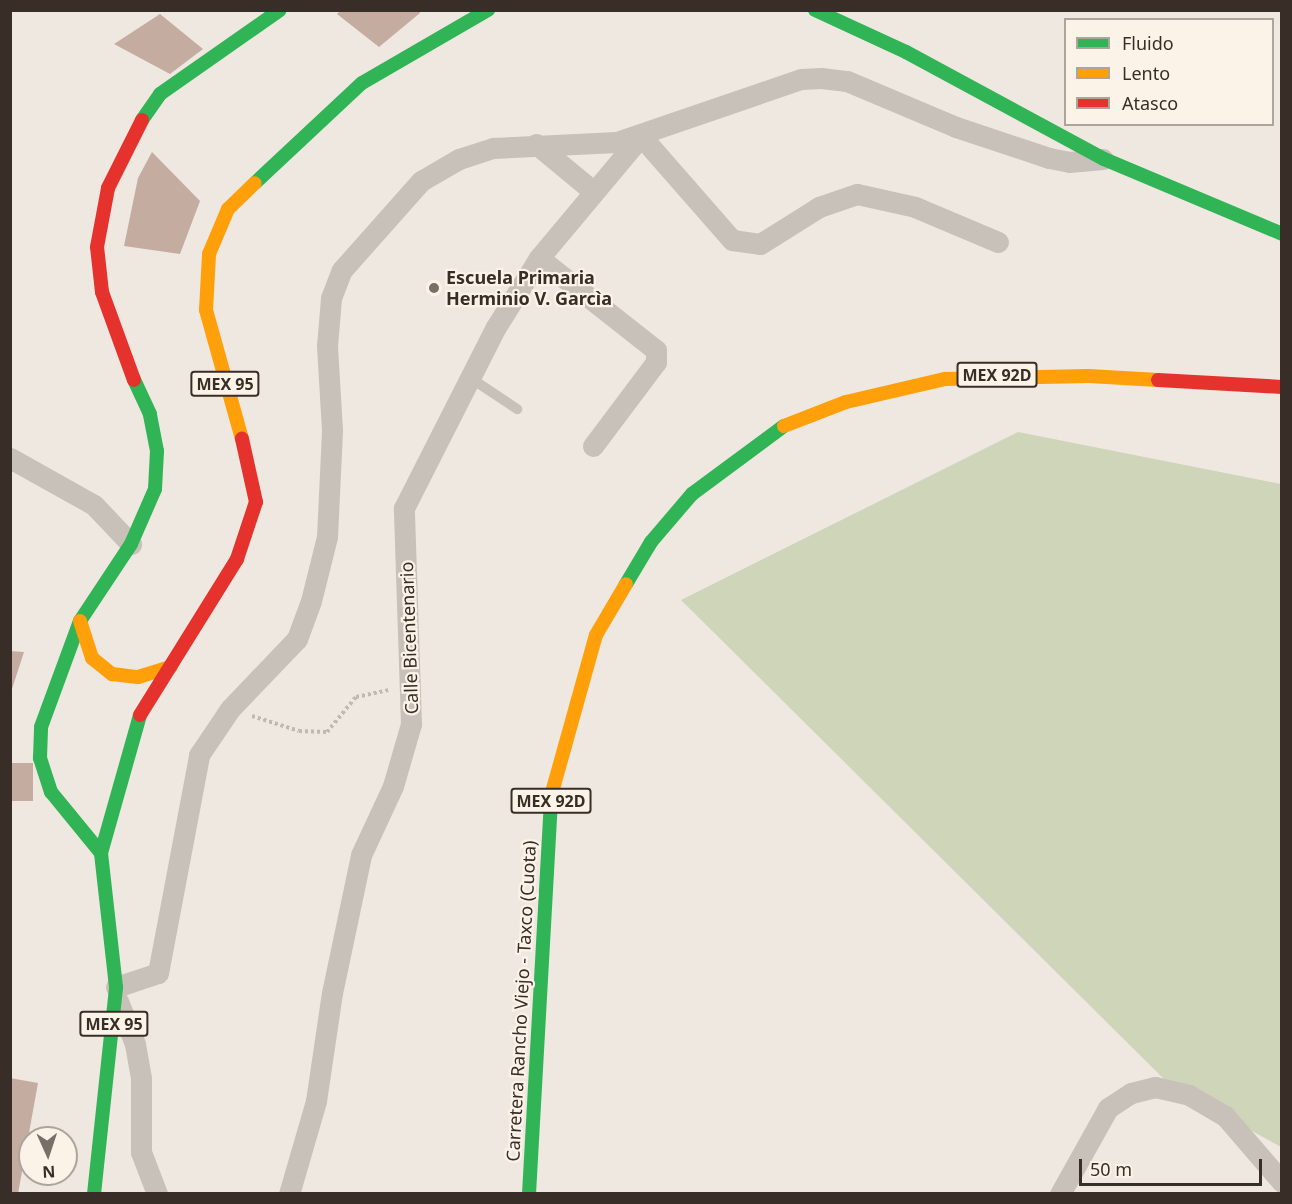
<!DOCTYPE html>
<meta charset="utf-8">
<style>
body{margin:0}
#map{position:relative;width:1292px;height:1204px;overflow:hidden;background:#eee8e1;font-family:"Noto Sans",sans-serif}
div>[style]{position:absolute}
.green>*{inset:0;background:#cfd5b9}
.building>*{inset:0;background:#c4aca1;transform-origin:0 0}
.path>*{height:4px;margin-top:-2px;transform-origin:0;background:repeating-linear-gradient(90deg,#c0b9b2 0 3px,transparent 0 6px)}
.lane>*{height:10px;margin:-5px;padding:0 5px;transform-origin:5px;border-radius:5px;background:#c8c1b9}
.street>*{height:21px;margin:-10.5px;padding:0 10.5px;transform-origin:10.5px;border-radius:10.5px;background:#c8c1b9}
.fast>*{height:14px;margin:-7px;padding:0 7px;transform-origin:7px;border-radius:7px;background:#30b455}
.slow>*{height:14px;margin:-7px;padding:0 7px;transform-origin:7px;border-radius:7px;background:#ff9f0a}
.jam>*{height:14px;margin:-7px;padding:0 7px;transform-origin:7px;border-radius:7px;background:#e5322d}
.dots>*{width:16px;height:16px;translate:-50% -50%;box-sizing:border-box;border:3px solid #fbf3e8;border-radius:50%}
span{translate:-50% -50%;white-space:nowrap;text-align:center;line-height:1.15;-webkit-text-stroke:4.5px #fbf3e8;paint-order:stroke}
.shield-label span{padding:2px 4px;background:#fbf3e8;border:2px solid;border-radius:4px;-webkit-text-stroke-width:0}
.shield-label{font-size:16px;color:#392e27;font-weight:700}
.poi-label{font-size:18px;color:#392e27;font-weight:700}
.left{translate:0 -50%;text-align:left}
.street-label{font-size:18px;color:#392e27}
.frame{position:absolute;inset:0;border:12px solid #392e27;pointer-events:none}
.legend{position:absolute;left:1064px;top:18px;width:210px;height:108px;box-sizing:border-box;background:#fbf3e8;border:2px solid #ada49b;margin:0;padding:8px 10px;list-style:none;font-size:18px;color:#392e27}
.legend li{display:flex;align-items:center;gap:12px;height:30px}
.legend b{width:30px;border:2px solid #ada49b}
.north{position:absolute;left:18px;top:1126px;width:60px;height:60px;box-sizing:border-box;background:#fbf3e8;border:2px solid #ada49b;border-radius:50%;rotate:177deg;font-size:16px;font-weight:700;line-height:24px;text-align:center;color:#392e27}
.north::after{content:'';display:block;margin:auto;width:21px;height:27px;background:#786f68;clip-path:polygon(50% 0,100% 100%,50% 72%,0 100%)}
.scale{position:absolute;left:1079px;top:1159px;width:183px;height:27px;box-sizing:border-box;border:3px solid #392e27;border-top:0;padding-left:8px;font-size:18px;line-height:21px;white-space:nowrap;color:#392e27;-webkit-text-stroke:4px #fbf3e8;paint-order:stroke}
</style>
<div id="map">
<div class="green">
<i style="clip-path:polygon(1018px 432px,1281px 484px,1281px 1147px,1172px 1087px,681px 600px)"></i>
</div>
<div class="building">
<i style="clip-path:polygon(341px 10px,419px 10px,420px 13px,379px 47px,337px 14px)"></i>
<i style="clip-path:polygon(160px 14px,203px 49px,170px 74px,114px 44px)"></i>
<i style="clip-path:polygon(152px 152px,200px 201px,180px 254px,124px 246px,138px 178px)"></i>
<i style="clip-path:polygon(10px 651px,24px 652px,11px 692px,10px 692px)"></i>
<i style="left:33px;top:763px;width:38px;height:23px;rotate:90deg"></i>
<i style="clip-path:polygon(10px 1078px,38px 1083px,18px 1194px,10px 1194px)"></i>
</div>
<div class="path">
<i style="left:252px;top:716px;width:49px;rotate:17.7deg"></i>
<i style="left:299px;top:731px;width:28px;rotate:2deg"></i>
<i style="left:327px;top:732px;width:45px;rotate:-50.4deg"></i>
<i style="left:356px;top:697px;width:33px;rotate:-12deg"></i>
</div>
<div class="lane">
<i style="left:469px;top:377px;width:58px;rotate:33.7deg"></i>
</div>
<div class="street">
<i style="left:641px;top:136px;width:138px;rotate:48.8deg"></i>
<i style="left:732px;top:240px;width:28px;rotate:8deg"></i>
<i style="left:760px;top:244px;width:70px;rotate:-32.1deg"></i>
<i style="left:819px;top:207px;width:40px;rotate:-18.9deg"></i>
<i style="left:857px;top:194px;width:59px;rotate:12.6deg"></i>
<i style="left:915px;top:207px;width:90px;rotate:22.9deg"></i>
<i style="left:536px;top:144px;width:74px;rotate:39.5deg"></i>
<i style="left:539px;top:258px;width:149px;rotate:38.2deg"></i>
<i style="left:656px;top:350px;width:12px;rotate:90deg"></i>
<i style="left:656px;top:362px;width:105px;rotate:126.9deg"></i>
<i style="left:10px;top:458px;width:96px;rotate:29.2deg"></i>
<i style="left:94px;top:505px;width:54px;rotate:46.5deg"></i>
<i style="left:116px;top:987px;width:44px;rotate:-18.4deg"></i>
<i style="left:158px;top:973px;width:222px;rotate:-79.3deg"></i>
<i style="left:199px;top:755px;width:55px;rotate:-56deg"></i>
<i style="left:230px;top:709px;width:97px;rotate:-46.3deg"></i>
<i style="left:297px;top:639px;width:40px;rotate:-69.8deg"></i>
<i style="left:311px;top:601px;width:66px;rotate:-76deg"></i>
<i style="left:327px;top:537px;width:107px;rotate:-87.3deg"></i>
<i style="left:332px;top:430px;width:84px;rotate:-93.4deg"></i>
<i style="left:327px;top:346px;width:48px;rotate:-85.2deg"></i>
<i style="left:331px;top:298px;width:30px;rotate:-69deg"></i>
<i style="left:342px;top:270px;width:119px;rotate:-48.4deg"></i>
<i style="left:421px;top:181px;width:44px;rotate:-30.1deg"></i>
<i style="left:459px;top:159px;width:36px;rotate:-18deg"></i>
<i style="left:493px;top:148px;width:124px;rotate:-2.8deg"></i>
<i style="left:617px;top:142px;width:194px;rotate:-18.9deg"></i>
<i style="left:801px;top:79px;width:20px;rotate:-3deg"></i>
<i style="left:821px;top:78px;width:26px;rotate:7deg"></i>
<i style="left:847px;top:81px;width:118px;rotate:22.9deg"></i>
<i style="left:956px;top:127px;width:98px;rotate:18.4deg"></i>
<i style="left:1049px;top:158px;width:20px;rotate:11deg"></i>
<i style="left:1069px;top:162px;width:34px;rotate:-5deg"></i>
<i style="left:118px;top:1001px;width:46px;rotate:68.4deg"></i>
<i style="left:135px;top:1044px;width:36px;rotate:80deg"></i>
<i style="left:141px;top:1079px;width:73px;rotate:90deg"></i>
<i style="left:141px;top:1152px;width:45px;rotate:69.1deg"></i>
<i style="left:289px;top:1194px;width:97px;rotate:-73.8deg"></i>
<i style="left:316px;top:1101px;width:109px;rotate:-81.6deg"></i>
<i style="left:332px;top:993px;width:141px;rotate:-78.1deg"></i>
<i style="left:361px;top:855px;width:76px;rotate:-65.1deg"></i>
<i style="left:393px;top:786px;width:65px;rotate:-73.8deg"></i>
<i style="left:411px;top:724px;width:216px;rotate:-91.9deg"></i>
<i style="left:404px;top:508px;width:203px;rotate:-63.1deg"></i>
<i style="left:496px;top:327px;width:81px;rotate:-58.1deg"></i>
<i style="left:539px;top:258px;width:159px;rotate:-50.1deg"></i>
<i style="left:1060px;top:1194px;width:98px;rotate:-60.8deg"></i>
<i style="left:1108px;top:1108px;width:27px;rotate:-33deg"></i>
<i style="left:1131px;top:1093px;width:25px;rotate:-14deg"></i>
<i style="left:1155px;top:1087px;width:35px;rotate:13deg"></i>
<i style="left:1189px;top:1095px;width:42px;rotate:30.3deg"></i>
<i style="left:1225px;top:1116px;width:87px;rotate:49.2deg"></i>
</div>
<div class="fast">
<i style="left:815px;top:10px;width:100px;rotate:24.8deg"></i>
<i style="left:906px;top:52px;width:225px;rotate:28.4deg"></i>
<i style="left:1104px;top:159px;width:193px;rotate:22.8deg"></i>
<i style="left:142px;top:120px;width:32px;rotate:-55deg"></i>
<i style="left:160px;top:94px;width:146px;rotate:-35deg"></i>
<i style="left:255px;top:183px;width:146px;rotate:-43.1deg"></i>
<i style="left:362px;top:83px;width:146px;rotate:-30.1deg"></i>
<i style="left:626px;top:584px;width:49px;rotate:-59.2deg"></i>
<i style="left:651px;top:542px;width:63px;rotate:-49.5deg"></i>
<i style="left:692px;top:494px;width:114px;rotate:-36.5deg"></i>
<i style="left:101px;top:853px;width:79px;rotate:-129.3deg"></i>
<i style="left:51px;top:792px;width:36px;rotate:-108deg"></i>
<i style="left:40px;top:758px;width:31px;rotate:-88deg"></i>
<i style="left:41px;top:727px;width:113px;rotate:-69.8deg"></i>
<i style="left:80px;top:621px;width:92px;rotate:-56.5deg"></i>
<i style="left:131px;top:544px;width:60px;rotate:-66.4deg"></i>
<i style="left:155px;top:489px;width:38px;rotate:-87deg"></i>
<i style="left:157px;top:451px;width:38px;rotate:-101deg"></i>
<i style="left:150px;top:414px;width:38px;rotate:-115deg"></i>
<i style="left:94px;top:1194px;width:208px;rotate:-83.9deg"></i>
<i style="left:116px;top:987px;width:135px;rotate:-96.4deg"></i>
<i style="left:101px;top:853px;width:143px;rotate:-74.2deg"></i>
<i style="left:529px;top:1194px;width:399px;rotate:-86.8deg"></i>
</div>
<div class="slow">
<i style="left:784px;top:426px;width:66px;rotate:-21.2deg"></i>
<i style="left:846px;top:402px;width:102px;rotate:-13.1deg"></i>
<i style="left:945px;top:379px;width:144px;rotate:-1.2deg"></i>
<i style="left:1089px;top:376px;width:69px;rotate:3.3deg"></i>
<i style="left:242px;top:439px;width:134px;rotate:-105.6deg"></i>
<i style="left:206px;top:310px;width:56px;rotate:-86.9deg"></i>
<i style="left:209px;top:254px;width:49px;rotate:-67.1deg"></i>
<i style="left:228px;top:209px;width:37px;rotate:-44deg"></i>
<i style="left:80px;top:621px;width:39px;rotate:72deg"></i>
<i style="left:92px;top:658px;width:26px;rotate:39deg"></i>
<i style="left:112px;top:674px;width:26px;rotate:7deg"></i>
<i style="left:138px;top:677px;width:34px;rotate:-17deg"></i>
<i style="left:551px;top:796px;width:167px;rotate:-74.4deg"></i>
<i style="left:596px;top:635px;width:59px;rotate:-59.5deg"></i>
</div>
<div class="jam">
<i style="left:134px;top:380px;width:94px;rotate:-110deg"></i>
<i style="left:102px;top:292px;width:45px;rotate:-96.3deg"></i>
<i style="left:97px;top:247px;width:60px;rotate:-79.4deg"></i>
<i style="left:108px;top:188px;width:76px;rotate:-63.4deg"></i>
<i style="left:1158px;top:380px;width:124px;rotate:3.2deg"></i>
<i style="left:140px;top:715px;width:184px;rotate:-58.1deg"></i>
<i style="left:237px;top:559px;width:60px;rotate:-71.6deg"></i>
<i style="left:256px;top:502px;width:65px;rotate:-102.5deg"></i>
</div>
<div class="dots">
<i style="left:434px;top:288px;background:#786f68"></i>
</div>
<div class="shield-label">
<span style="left:997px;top:375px">MEX 92D</span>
<span style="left:225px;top:384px">MEX 95</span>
<span style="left:551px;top:801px">MEX 92D</span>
<span style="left:114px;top:1024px">MEX 95</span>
</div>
<div class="poi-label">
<span class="left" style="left:446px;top:288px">Escuela Primaria<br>Herminio V. Garcìa</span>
</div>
<div class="street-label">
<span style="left:409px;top:638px;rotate:-92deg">Calle Bicentenario</span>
<span style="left:521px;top:1001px;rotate:-87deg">Carretera Rancho Viejo - Taxco (Cuota)</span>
</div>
<div class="frame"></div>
<ul class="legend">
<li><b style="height:8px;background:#30b455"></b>Fluido</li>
<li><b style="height:8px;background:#ff9f0a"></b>Lento</li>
<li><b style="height:8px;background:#e5322d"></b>Atasco</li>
</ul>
<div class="north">N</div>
<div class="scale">50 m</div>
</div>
